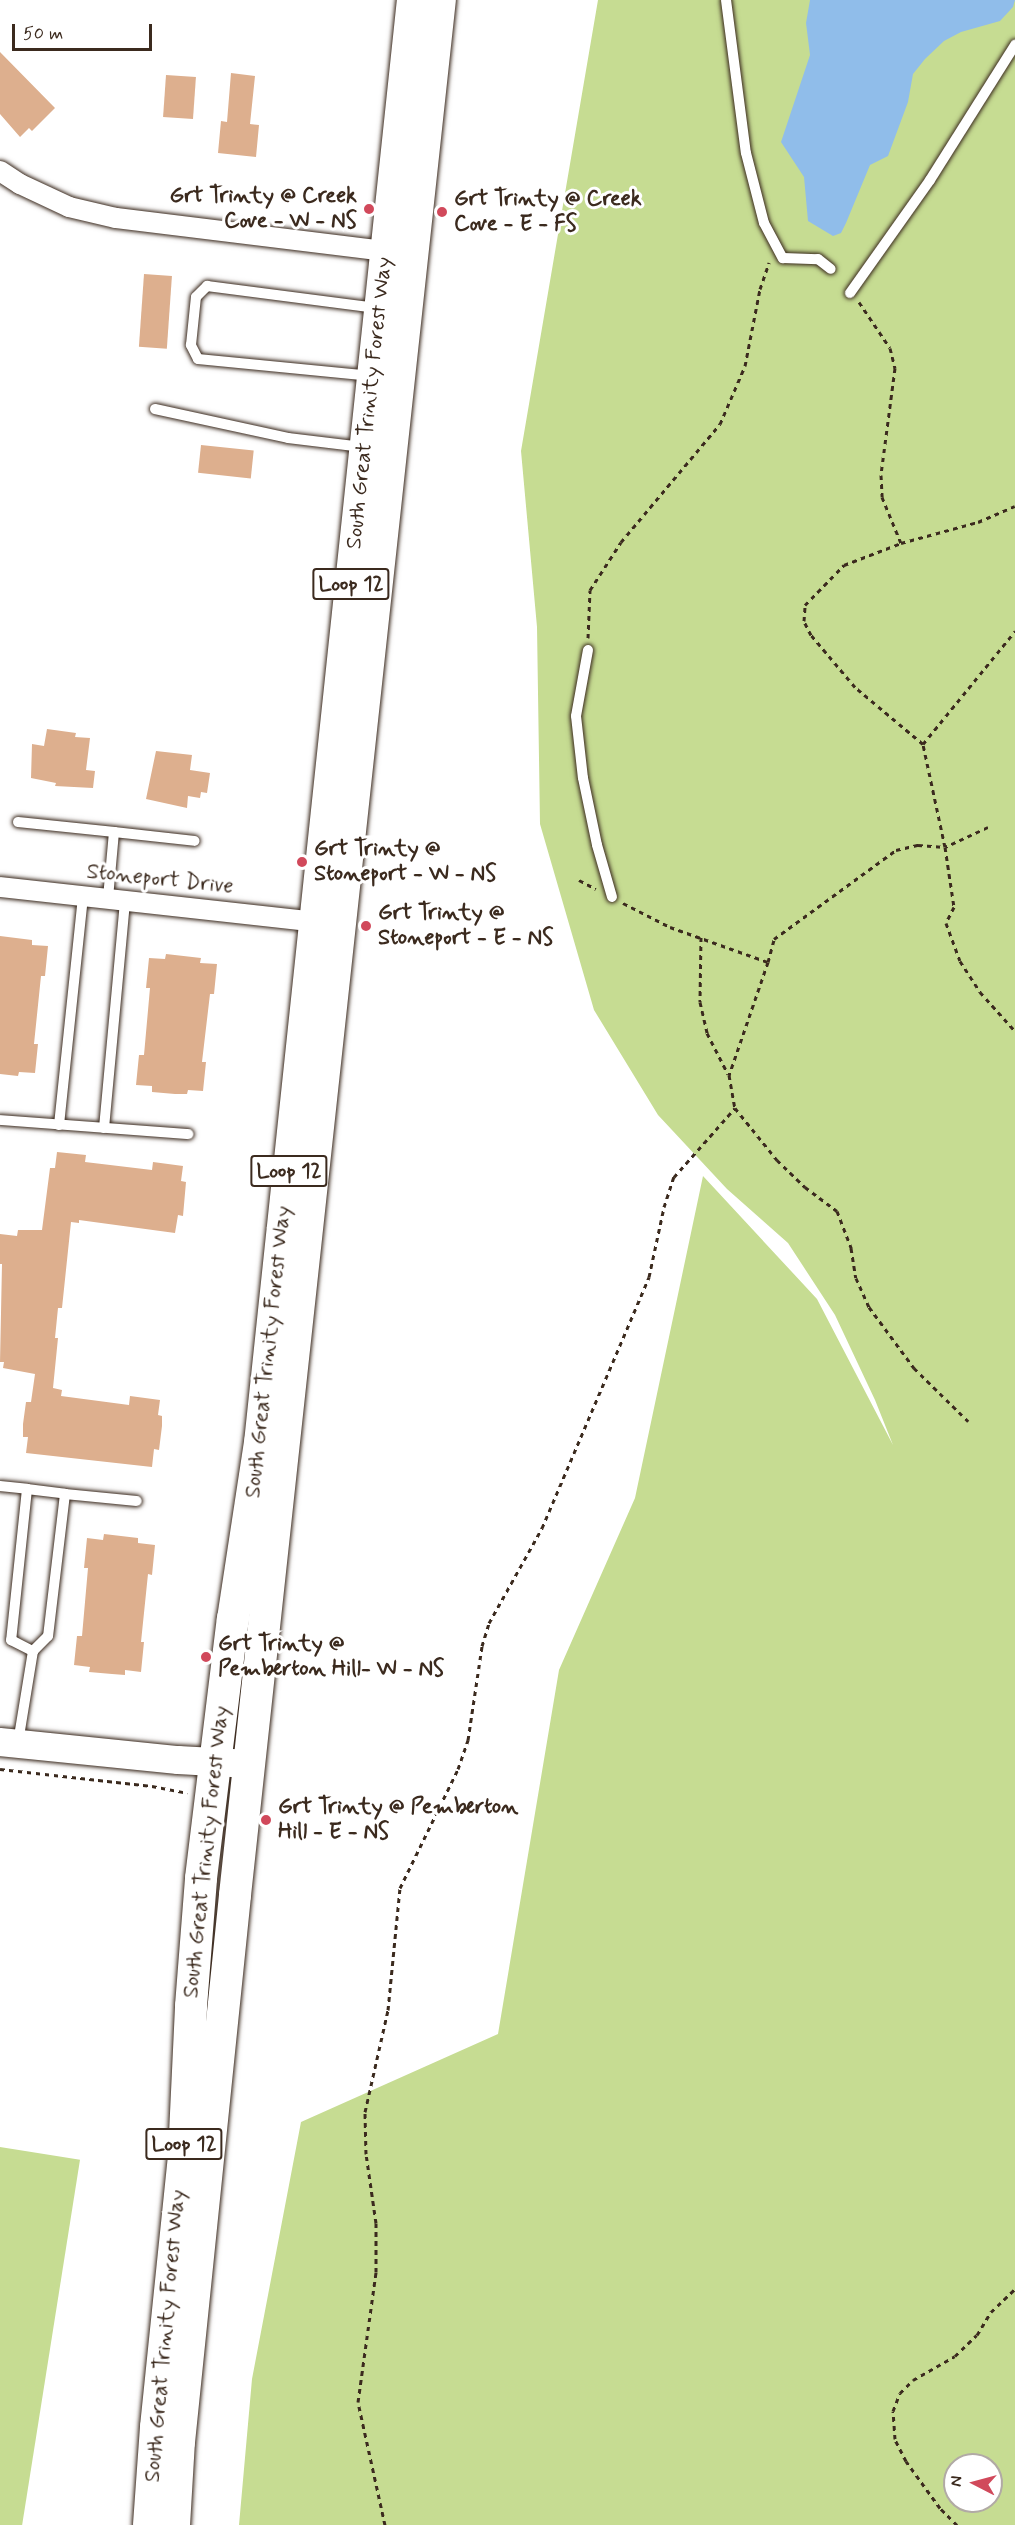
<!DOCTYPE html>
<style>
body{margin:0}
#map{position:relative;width:1015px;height:2525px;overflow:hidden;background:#fff;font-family:Mynerve,sans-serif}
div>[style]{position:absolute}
.green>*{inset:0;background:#c6dc92;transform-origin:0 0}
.water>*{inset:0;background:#90bdea}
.building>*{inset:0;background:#ddaf8e;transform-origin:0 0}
.path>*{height:3px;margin-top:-1.5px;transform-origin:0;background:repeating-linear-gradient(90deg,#3b2a1e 0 4.5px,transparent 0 9px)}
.roads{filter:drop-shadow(0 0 2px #3b2a1e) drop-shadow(0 0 2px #3b2a1e)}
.lane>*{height:10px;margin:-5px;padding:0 5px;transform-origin:5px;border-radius:5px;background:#fff}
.street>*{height:20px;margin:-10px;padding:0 10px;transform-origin:10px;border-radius:10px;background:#fff}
.secondary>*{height:28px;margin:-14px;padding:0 14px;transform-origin:14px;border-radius:14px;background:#fff}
.primary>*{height:32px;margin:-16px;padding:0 16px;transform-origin:16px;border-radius:16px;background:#fff}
.dots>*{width:16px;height:16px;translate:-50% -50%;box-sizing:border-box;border:3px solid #fff;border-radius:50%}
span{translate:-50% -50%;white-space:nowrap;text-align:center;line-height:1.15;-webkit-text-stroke:6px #fff;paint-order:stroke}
.shield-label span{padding:2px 4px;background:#fff;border:2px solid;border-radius:4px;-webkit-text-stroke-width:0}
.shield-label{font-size:21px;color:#3b2a1e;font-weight:700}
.poi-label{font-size:22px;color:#3b2a1e;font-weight:700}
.right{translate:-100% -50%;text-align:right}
.left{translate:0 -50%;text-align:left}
.street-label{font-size:22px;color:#3b2a1e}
.north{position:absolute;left:943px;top:2453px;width:60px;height:60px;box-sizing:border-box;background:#fff;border:2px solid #b1aaa5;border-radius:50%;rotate:276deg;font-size:16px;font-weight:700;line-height:24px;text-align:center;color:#3b2a1e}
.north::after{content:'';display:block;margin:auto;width:21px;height:27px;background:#d1495b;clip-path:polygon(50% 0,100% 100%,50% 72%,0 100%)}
.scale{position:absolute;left:12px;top:24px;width:140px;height:27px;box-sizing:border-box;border:3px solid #3b2a1e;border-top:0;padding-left:8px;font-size:18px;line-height:21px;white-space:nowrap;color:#3b2a1e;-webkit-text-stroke:4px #fff;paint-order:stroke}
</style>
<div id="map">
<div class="green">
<i style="clip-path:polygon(evenodd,598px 0,1015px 0,1015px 2525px,239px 2525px,252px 2379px,301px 2122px,498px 2034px,559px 1670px,635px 1498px,703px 1176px,817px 1299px,893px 1445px,875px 1400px,835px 1315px,788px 1243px,727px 1189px,658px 1115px,594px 1010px,540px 824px,537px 627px,521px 451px,598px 0,955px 2465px,991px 2465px,991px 2501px,955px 2501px,955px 2465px)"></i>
<i style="left:0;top:2147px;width:81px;height:378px;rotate:9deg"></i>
</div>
<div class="water">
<i style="clip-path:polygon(810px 0,1015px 0,1013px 7px,1000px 21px,961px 32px,944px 41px,925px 59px,913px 74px,908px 102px,888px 156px,870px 165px,846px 223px,841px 233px,833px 236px,808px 221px,804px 177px,781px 142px,810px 55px,806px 23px)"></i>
</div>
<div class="building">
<i style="clip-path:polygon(0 52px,55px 108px,32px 131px,29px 128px,20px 137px,0 114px)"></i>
<i style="clip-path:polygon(231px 73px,255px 76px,250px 124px,259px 125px,256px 157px,218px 153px,221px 121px,227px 122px)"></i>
<i style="left:166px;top:75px;width:30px;height:42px;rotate:4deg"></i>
<i style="left:144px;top:274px;width:28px;height:73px;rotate:4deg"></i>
<i style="left:201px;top:445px;width:53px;height:28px;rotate:6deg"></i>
<i style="clip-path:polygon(47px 729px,76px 733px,75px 737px,90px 738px,86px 770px,95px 771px,93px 788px,55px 786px,56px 783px,31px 778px,32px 744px,44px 746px)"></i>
<i style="clip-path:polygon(156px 751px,192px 755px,190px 770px,210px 773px,207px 793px,201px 792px,200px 798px,188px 796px,187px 808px,146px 799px)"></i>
<i style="clip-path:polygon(0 936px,32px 940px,32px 945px,48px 946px,45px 976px,41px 976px,34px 1044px,38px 1044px,35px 1073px,19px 1072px,18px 1076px,0 1074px)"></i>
<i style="clip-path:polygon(166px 954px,201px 958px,200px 963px,217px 964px,214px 994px,210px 994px,202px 1062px,206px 1062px,203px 1091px,188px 1090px,187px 1094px,175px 1094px,152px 1092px,152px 1086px,136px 1085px,139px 1055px,144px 1055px,150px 988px,146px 988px,149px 958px,165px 959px)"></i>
<i style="clip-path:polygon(57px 1152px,86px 1155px,85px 1162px,152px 1170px,153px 1162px,183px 1166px,181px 1181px,186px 1182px,183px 1216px,178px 1215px,175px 1233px,79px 1220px,79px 1223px,71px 1222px,62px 1308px,58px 1308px,55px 1338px,58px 1338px,53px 1388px,62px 1390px,61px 1396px,129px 1405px,130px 1396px,160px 1400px,158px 1415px,162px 1416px,162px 1426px,159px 1450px,154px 1449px,152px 1467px,26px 1453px,28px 1437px,23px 1437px,23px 1424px,26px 1402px,31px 1402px,35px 1374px,3px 1368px,4px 1362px,0 1362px,2px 1264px,0 1264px,0 1234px,17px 1236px,18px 1230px,42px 1230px,50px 1168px,55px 1168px)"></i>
<i style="clip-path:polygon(104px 1534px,138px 1538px,138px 1543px,155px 1545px,152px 1575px,148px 1574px,141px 1642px,144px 1642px,141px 1672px,125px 1670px,125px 1675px,112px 1674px,89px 1672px,90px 1667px,74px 1665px,77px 1636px,82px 1636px,88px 1568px,84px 1568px,87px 1538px,103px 1540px)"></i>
</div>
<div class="path">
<i style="left:859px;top:302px;width:55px;rotate:56deg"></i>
<i style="left:890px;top:348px;width:21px;rotate:76deg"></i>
<i style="left:895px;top:368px;width:108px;rotate:97.5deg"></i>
<i style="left:881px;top:475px;width:22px;rotate:87deg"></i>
<i style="left:882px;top:497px;width:50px;rotate:67.6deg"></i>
<i style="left:901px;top:543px;width:80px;rotate:-15.3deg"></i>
<i style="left:978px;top:522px;width:40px;rotate:-23.4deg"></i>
<i style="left:588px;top:638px;width:48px;rotate:-87.6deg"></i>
<i style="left:590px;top:590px;width:57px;rotate:-57.1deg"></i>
<i style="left:621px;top:542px;width:154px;rotate:-50deg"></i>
<i style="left:720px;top:424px;width:63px;rotate:-66.7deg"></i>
<i style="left:745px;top:366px;width:78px;rotate:-79deg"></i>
<i style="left:760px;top:289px;width:28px;rotate:-71deg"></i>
<i style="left:923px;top:744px;width:146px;rotate:-50.8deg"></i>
<i style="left:988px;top:827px;width:47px;rotate:155.1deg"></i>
<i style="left:945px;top:847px;width:61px;rotate:81.5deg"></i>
<i style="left:954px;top:907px;width:18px;rotate:117deg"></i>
<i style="left:946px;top:923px;width:40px;rotate:69.8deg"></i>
<i style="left:960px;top:961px;width:37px;rotate:57deg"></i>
<i style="left:980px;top:992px;width:52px;rotate:48.1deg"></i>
<i style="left:579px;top:880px;width:19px;rotate:28deg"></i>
<i style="left:623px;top:903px;width:53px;rotate:27.1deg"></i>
<i style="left:670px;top:927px;width:104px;rotate:19.7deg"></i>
<i style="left:768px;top:962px;width:120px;rotate:109deg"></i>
<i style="left:729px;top:1075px;width:34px;rotate:80deg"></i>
<i style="left:735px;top:1108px;width:67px;rotate:51.1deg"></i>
<i style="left:777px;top:1160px;width:39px;rotate:44deg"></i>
<i style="left:805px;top:1187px;width:40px;rotate:37deg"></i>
<i style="left:837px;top:1211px;width:40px;rotate:69deg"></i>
<i style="left:851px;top:1248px;width:30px;rotate:81deg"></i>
<i style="left:856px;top:1278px;width:32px;rotate:66deg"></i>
<i style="left:869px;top:1307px;width:76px;rotate:53.6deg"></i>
<i style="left:914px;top:1368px;width:76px;rotate:44.5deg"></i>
<i style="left:701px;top:937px;width:65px;rotate:90.9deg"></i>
<i style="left:700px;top:1002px;width:32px;rotate:77deg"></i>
<i style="left:707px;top:1033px;width:46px;rotate:62.9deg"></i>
<i style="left:768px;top:962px;width:24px;rotate:-75deg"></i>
<i style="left:774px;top:939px;width:151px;rotate:-36.1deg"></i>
<i style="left:896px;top:850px;width:23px;rotate:-13deg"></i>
<i style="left:918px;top:845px;width:27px;rotate:4deg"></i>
<i style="left:945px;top:847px;width:105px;rotate:-102.1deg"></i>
<i style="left:923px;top:744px;width:89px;rotate:-140deg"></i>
<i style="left:855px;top:687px;width:68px;rotate:-130.2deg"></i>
<i style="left:811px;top:635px;width:16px;rotate:-117deg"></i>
<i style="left:804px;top:621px;width:16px;rotate:-86deg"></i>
<i style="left:805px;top:605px;width:56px;rotate:-45.7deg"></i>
<i style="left:844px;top:565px;width:61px;rotate:-21.1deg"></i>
<i style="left:0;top:1769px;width:153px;rotate:6.4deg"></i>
<i style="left:152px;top:1786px;width:36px;rotate:11deg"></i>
<i style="left:385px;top:2525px;width:126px;rotate:-102.4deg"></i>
<i style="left:358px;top:2402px;width:131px;rotate:-82.1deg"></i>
<i style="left:376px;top:2272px;width:49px;rotate:-90deg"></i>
<i style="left:376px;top:2223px;width:70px;rotate:-98.2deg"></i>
<i style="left:366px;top:2154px;width:42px;rotate:-91.4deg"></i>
<i style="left:365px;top:2112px;width:105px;rotate:-77.3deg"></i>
<i style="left:388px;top:2010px;width:123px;rotate:-84.4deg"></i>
<i style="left:400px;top:1888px;width:132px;rotate:-64deg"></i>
<i style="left:458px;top:1769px;width:31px;rotate:-71deg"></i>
<i style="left:468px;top:1740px;width:95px;rotate:-81.5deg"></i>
<i style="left:482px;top:1646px;width:24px;rotate:-73deg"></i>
<i style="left:489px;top:1623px;width:109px;rotate:-60.8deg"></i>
<i style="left:542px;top:1528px;width:273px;rotate:-66.9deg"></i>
<i style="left:649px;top:1277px;width:72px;rotate:-77.9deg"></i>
<i style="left:664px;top:1207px;width:32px;rotate:-72deg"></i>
<i style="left:674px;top:1177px;width:92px;rotate:-48.5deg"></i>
<i style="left:957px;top:2525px;width:24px;rotate:-135deg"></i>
<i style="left:940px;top:2508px;width:58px;rotate:-125.9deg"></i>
<i style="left:906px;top:2461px;width:25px;rotate:-117deg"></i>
<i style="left:895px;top:2439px;width:28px;rotate:-94deg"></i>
<i style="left:893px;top:2411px;width:19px;rotate:-69deg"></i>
<i style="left:900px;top:2393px;width:18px;rotate:-45deg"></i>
<i style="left:913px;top:2380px;width:48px;rotate:-29.7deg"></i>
<i style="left:955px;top:2356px;width:30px;rotate:-44deg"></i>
<i style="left:977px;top:2335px;width:27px;rotate:-59deg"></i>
<i style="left:991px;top:2312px;width:33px;rotate:-44deg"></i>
</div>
<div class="roads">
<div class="lane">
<i style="left:726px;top:0;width:154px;rotate:82.6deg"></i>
<i style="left:746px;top:153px;width:72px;rotate:75.6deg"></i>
<i style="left:764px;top:223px;width:40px;rotate:62deg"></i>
<i style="left:783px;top:258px;width:35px;rotate:2deg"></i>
<i style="left:818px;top:259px;width:16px;rotate:38deg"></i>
<i style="left:850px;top:293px;width:138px;rotate:-54.7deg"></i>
<i style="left:930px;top:180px;width:160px;rotate:-57.8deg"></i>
<i style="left:372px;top:376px;width:175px;rotate:-174.4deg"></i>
<i style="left:198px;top:359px;width:16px;rotate:-117deg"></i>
<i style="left:191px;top:345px;width:48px;rotate:-84.1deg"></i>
<i style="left:196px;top:297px;width:16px;rotate:-45deg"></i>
<i style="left:207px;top:286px;width:171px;rotate:7.4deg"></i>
<i style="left:155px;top:409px;width:136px;rotate:12.3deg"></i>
<i style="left:288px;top:438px;width:75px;rotate:6.9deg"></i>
<i style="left:588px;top:650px;width:67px;rotate:100.3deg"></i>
<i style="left:576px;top:716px;width:62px;rotate:83.6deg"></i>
<i style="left:583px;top:778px;width:68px;rotate:78.2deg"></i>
<i style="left:597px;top:845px;width:54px;rotate:73.9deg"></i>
<i style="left:18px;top:822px;width:97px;rotate:5.9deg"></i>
<i style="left:114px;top:832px;width:66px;rotate:95.2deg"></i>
<i style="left:114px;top:832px;width:81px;rotate:6.3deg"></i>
<i style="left:0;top:1120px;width:189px;rotate:4.3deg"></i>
<i style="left:59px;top:1125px;width:230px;rotate:-84deg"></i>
<i style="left:104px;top:1128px;width:228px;rotate:-84.7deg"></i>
<i style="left:0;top:1486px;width:27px;rotate:6deg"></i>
<i style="left:27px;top:1489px;width:152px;rotate:96deg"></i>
<i style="left:11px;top:1640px;width:25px;rotate:27deg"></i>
<i style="left:33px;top:1651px;width:93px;rotate:99.3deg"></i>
<i style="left:27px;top:1489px;width:38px;rotate:7deg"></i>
<i style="left:65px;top:1494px;width:143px;rotate:96.8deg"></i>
<i style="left:48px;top:1636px;width:21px;rotate:135deg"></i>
<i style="left:65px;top:1494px;width:72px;rotate:5.6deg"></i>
</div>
<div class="street">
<i style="left:0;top:171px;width:24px;rotate:33deg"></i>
<i style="left:20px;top:184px;width:54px;rotate:25.1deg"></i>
<i style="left:69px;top:207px;width:48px;rotate:13.2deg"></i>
<i style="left:116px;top:218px;width:272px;rotate:7deg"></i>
<i style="left:0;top:887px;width:317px;rotate:6.3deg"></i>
</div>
<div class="secondary">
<i style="left:0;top:1742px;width:179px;rotate:5.8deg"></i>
<i style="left:178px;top:1760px;width:72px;rotate:3.2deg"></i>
</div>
<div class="primary">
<i style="left:149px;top:2525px;width:98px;rotate:-85.9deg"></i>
<i style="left:156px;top:2427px;width:272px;rotate:-84.1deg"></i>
<i style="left:184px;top:2156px;width:150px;rotate:-87.3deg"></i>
<i style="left:191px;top:2006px;width:128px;rotate:-85.5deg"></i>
<i style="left:201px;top:1878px;width:261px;rotate:-83deg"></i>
<i style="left:233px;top:1619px;width:178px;rotate:-81.3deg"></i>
<i style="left:260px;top:1443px;width:1451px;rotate:-83.95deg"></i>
<i style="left:174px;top:2525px;width:83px;rotate:-86.6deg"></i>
<i style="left:179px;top:2442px;width:550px;rotate:-84.15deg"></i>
<i style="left:235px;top:1895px;width:1906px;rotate:-83.83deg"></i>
</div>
</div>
<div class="dots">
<i style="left:369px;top:209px;background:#d1495b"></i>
<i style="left:442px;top:212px;background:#d1495b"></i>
<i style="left:302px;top:862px;background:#d1495b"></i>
<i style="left:366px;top:926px;background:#d1495b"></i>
<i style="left:206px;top:1657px;background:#d1495b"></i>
<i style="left:266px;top:1820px;background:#d1495b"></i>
</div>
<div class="shield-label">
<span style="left:351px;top:584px">Loop 12</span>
<span style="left:289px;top:1171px">Loop 12</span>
<span style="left:184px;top:2144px">Loop 12</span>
</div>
<div class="poi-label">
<span class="right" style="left:357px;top:209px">Grt Trinty @ Creek<br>Cove - W - NS</span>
<span class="left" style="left:454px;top:212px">Grt Trinty @ Creek<br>Cove - E - FS</span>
<span class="left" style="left:314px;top:862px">Grt Trinty @<br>Stoneport - W - NS</span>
<span class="left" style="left:378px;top:926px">Grt Trinty @<br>Stoneport - E - NS</span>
<span class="left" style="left:218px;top:1657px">Grt Trinty @<br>Pemberton Hill- W - NS</span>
<span class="left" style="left:278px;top:1820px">Grt Trinty @ Pemberton<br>Hill - E - NS</span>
</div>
<div class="street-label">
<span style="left:370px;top:403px;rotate:-84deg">South Great Trinity Forest Way</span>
<span style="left:160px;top:880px;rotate:6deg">Stoneport Drive</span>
<span style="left:269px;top:1352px;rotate:-84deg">South Great Trinity Forest Way</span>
<span style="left:207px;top:1852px;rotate:-84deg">South Great Trinity Forest Way</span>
<span style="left:166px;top:2336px;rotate:-85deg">South Great Trinity Forest Way</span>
</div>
<div class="north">N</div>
<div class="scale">50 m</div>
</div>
